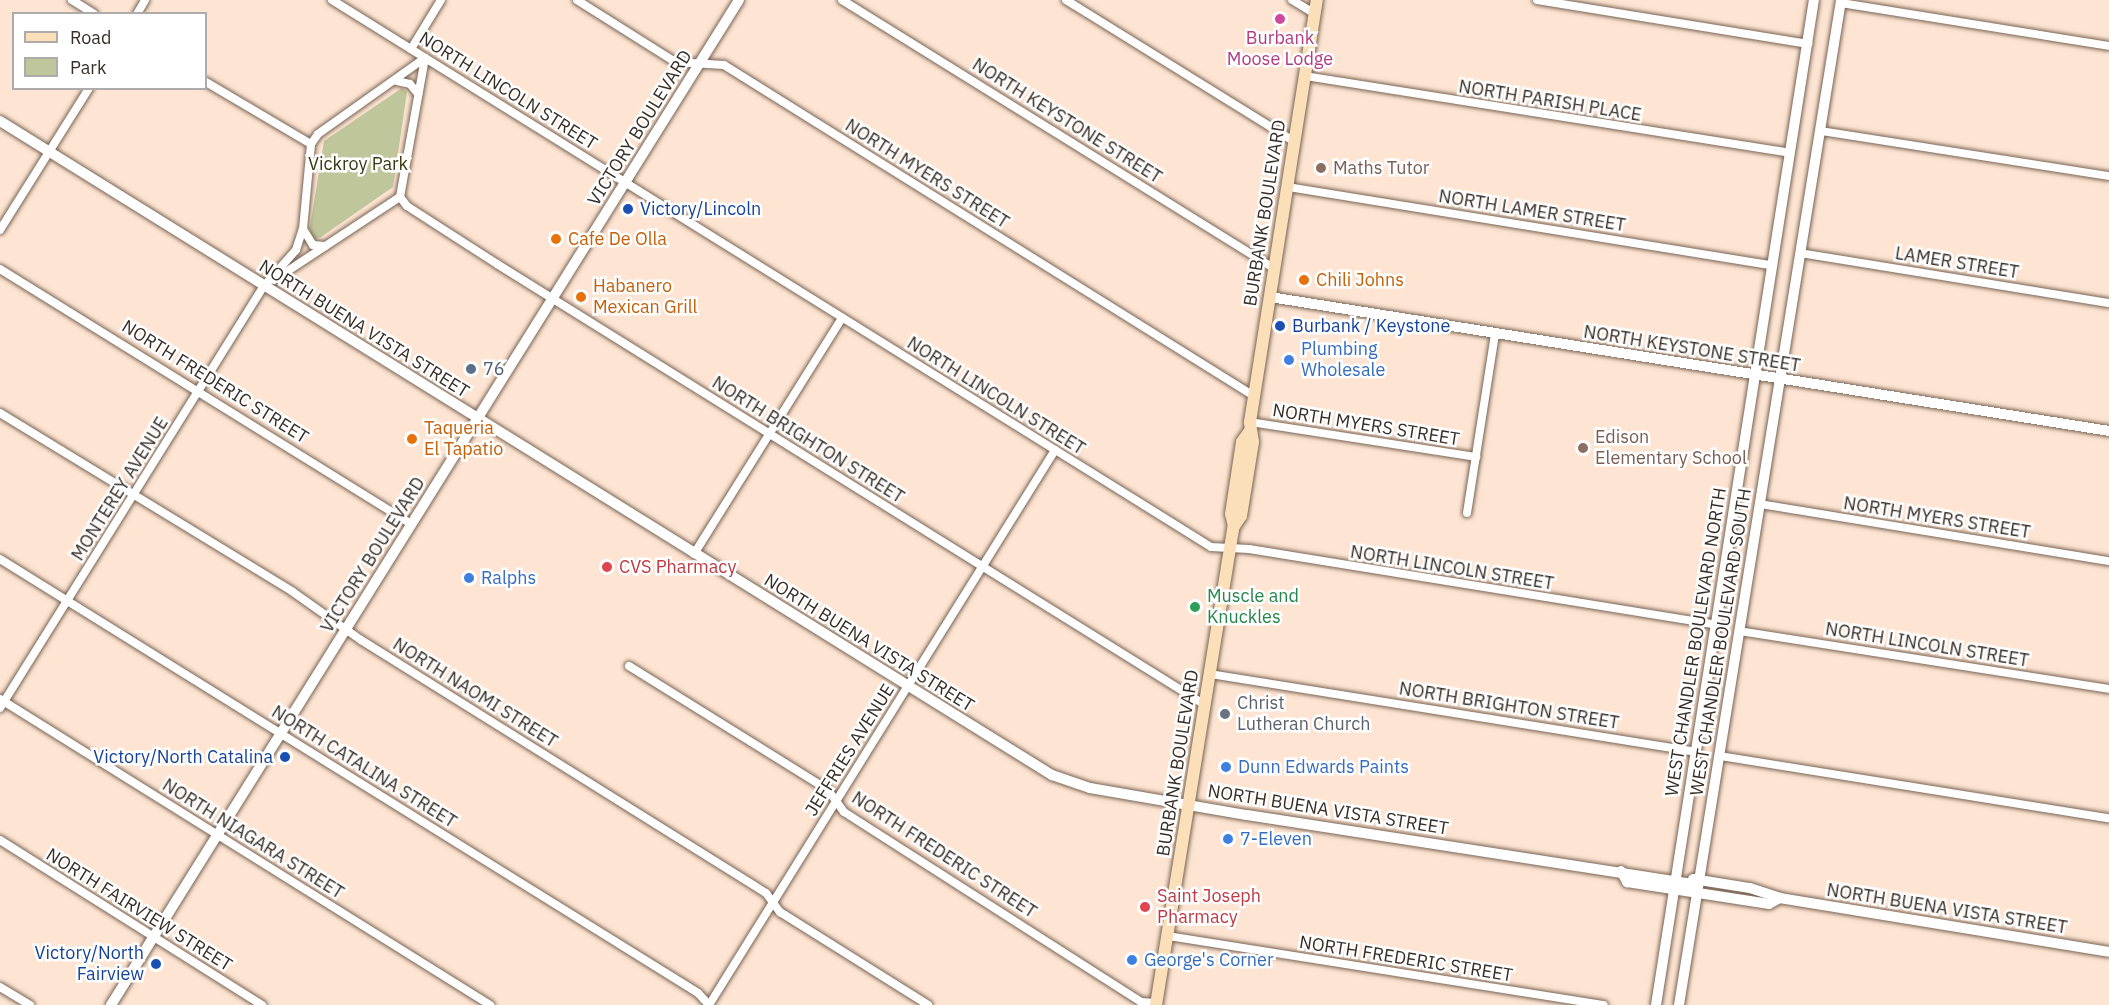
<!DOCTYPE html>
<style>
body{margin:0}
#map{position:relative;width:2109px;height:1005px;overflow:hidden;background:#fee5d3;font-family:"IBM Plex Sans",sans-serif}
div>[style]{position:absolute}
.green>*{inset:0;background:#c0c69c}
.roads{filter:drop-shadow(0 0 2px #786353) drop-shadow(0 0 2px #786353)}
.street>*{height:8px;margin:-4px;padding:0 4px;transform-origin:4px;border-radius:4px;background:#fff}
.secondary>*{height:10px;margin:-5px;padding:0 5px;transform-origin:5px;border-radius:5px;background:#fff}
.primary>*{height:12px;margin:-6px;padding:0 6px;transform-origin:6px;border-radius:6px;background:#fadfb8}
.dots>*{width:16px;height:16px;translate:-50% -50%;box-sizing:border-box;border:3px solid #fff;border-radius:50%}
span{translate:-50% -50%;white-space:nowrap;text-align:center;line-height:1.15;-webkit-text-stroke:5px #fff;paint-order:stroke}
.hotel-label{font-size:18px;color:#b23c85}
.street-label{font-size:18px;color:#372e27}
.park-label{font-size:18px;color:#373b13}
.education-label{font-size:18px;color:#785e54}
.left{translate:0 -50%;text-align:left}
.transit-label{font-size:18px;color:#164399}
.right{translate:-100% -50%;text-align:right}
.food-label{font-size:18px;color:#c56008}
.shop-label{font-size:18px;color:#366cbe}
.service-label{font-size:18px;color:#4e5e75}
.health-label{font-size:18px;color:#be3a42}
.leisure-label{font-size:18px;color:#27864d}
.worship-label{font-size:18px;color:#5b616d}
.legend{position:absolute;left:12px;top:12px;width:195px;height:78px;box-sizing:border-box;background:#fff;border:2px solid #afaba9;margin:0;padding:8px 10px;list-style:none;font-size:18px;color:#372e27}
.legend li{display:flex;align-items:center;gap:12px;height:30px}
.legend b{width:30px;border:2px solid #afaba9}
</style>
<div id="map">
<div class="green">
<i style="clip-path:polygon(402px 88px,407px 92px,393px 187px,321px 237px,313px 239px,309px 233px,324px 141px)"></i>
</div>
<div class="roads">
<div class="street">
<i style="left:72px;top:0;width:26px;rotate:32deg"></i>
<i style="left:332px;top:0;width:1035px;rotate:31.89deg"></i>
<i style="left:1211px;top:547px;width:38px;rotate:3deg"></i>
<i style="left:1249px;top:549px;width:473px;rotate:9.2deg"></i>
<i style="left:577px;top:0;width:116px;rotate:32.3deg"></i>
<i style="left:675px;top:62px;width:49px;rotate:3.5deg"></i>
<i style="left:724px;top:65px;width:625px;rotate:31.99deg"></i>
<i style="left:842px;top:0;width:510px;rotate:31.85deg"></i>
<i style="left:1066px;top:0;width:269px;rotate:31.8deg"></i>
<i style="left:1292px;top:0;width:27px;rotate:31deg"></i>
<i style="left:1537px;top:0;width:275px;rotate:9.2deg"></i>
<i style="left:1841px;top:3px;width:271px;rotate:9.1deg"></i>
<i style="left:137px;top:14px;width:16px;rotate:-60deg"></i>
<i style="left:411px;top:49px;width:57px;rotate:-58.5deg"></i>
<i style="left:1305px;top:76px;width:490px;rotate:9deg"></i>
<i style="left:397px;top:81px;width:13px;rotate:13deg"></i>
<i style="left:410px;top:84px;width:13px;rotate:51deg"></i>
<i style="left:206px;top:82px;width:122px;rotate:30.6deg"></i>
<i style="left:1821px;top:131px;width:291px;rotate:8.9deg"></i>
<i style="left:1288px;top:187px;width:490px;rotate:9.2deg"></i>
<i style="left:400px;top:197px;width:11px;rotate:52deg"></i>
<i style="left:407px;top:206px;width:107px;rotate:32.8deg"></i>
<i style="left:497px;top:264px;width:834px;rotate:31.92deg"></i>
<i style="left:303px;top:229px;width:19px;rotate:58deg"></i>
<i style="left:313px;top:245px;width:12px;rotate:5deg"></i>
<i style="left:0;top:230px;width:168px;rotate:-57.9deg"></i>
<i style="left:1800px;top:253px;width:313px;rotate:9.2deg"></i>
<i style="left:0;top:269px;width:485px;rotate:31.8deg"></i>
<i style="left:274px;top:280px;width:151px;rotate:-33.4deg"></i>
<i style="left:400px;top:197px;width:141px;rotate:-79.8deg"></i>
<i style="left:0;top:413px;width:343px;rotate:31.4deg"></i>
<i style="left:293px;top:592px;width:83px;rotate:35.2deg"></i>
<i style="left:361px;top:640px;width:478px;rotate:32deg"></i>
<i style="left:766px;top:893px;width:24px;rotate:54deg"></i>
<i style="left:780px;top:912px;width:175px;rotate:32.1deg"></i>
<i style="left:1250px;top:422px;width:229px;rotate:8.8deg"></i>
<i style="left:1760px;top:504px;width:354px;rotate:9.3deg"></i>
<i style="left:1467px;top:513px;width:180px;rotate:-81.1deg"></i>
<i style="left:694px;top:554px;width:279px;rotate:-57.9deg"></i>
<i style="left:0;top:559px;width:822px;rotate:31.87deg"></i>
<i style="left:698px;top:993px;width:16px;rotate:47deg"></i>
<i style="left:1739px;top:631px;width:375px;rotate:8.9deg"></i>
<i style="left:629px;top:666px;width:234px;rotate:31.9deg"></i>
<i style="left:828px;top:790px;width:27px;rotate:54deg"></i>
<i style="left:844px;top:812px;width:353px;rotate:32.6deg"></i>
<i style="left:1141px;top:1002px;width:15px;rotate:4deg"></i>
<i style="left:1210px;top:674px;width:491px;rotate:9.1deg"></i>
<i style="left:0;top:699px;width:578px;rotate:31.98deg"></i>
<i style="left:0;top:708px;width:498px;rotate:-58deg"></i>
<i style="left:264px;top:286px;width:48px;rotate:-48.4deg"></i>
<i style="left:296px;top:250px;width:22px;rotate:-72deg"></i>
<i style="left:303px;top:229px;width:85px;rotate:-84.6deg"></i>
<i style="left:311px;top:144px;width:12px;rotate:-55deg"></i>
<i style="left:318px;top:134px;width:131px;rotate:-35.4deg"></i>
<i style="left:1720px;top:756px;width:394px;rotate:9.1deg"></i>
<i style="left:0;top:840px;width:310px;rotate:32.2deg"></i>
<i style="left:1168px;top:936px;width:441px;rotate:9deg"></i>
<i style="left:0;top:987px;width:35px;rotate:31deg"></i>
<i style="left:709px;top:1005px;width:654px;rotate:-58.06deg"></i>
</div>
<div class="secondary">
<i style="left:0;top:121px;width:1239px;rotate:31.87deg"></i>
<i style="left:1052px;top:775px;width:40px;rotate:18.9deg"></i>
<i style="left:1090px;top:788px;width:159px;rotate:9.8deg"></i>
<i style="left:1247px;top:815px;width:451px;rotate:8.8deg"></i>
<i style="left:1693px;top:884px;width:8px;rotate:-30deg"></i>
<i style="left:1270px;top:297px;width:850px;rotate:9.07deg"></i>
<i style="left:1621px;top:871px;width:13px;rotate:61deg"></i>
<i style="left:1627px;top:882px;width:144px;rotate:8.8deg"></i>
<i style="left:1769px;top:904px;width:13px;rotate:-29deg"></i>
<i style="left:1693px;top:879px;width:58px;rotate:9deg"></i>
<i style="left:1750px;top:888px;width:32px;rotate:18deg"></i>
<i style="left:1780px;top:898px;width:333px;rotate:9.3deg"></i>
<i style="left:111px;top:1005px;width:1185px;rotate:-58deg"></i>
<i style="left:1656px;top:1005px;width:1017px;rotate:-81.07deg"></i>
<i style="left:1679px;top:1005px;width:1018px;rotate:-80.84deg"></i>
</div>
<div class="primary">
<i style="left:1234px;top:526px;width:12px;rotate:-104deg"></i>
<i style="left:1231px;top:514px;width:73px;rotate:-81.3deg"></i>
<i style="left:1242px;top:442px;width:12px;rotate:-55deg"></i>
<i style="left:1156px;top:1005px;width:485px;rotate:-80.8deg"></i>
<i style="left:1234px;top:526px;width:12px;rotate:-55deg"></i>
<i style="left:1241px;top:516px;width:75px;rotate:-80.8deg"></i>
<i style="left:1253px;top:442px;width:20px;rotate:-99deg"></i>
<i style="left:1250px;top:422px;width:427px;rotate:-81deg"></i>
</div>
</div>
<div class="dots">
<i style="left:1280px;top:19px;background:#d1479c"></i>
<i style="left:1321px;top:168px;background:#8d6e63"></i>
<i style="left:628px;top:209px;background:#1a4fb4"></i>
<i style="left:556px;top:239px;background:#e8710a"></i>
<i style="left:1304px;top:280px;background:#e8710a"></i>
<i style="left:581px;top:297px;background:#e8710a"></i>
<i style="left:1280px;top:326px;background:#1a4fb4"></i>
<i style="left:1289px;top:360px;background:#3f7fe0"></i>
<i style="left:471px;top:369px;background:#5c6f8a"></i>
<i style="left:412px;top:439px;background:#e8710a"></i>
<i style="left:1583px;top:448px;background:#8d6e63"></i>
<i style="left:607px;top:567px;background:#e0444e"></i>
<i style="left:469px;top:578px;background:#3f7fe0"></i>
<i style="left:1195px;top:607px;background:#2e9e5b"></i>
<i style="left:1225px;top:714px;background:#6b7280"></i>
<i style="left:285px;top:757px;background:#1a4fb4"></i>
<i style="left:1226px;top:767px;background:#3f7fe0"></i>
<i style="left:1228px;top:839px;background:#3f7fe0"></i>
<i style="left:1145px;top:907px;background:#e0444e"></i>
<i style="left:1132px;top:960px;background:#3f7fe0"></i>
<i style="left:156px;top:964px;background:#1a4fb4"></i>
</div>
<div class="hotel-label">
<span style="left:1280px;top:49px">Burbank<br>Moose Lodge</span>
</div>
<div class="street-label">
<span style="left:508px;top:91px;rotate:32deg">NORTH LINCOLN STREET</span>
<span style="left:1550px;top:101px;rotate:9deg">NORTH PARISH PLACE</span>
<span style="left:1067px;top:121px;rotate:32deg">NORTH KEYSTONE STREET</span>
<span style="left:640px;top:128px;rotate:-58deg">VICTORY BOULEVARD</span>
<span style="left:927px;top:174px;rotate:32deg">NORTH MYERS STREET</span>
<span style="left:1532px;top:211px;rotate:9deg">NORTH LAMER STREET</span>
<span style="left:1265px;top:213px;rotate:-81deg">BURBANK BOULEVARD</span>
<span style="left:1957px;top:263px;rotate:9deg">LAMER STREET</span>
<span style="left:364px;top:329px;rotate:32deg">NORTH BUENA VISTA STREET</span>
<span style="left:1692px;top:349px;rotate:9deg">NORTH KEYSTONE STREET</span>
<span style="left:215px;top:382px;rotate:32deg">NORTH FREDERIC STREET</span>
<span style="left:996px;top:396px;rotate:32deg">NORTH LINCOLN STREET</span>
<span style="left:1366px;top:425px;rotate:9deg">NORTH MYERS STREET</span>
<span style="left:808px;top:440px;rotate:32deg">NORTH BRIGHTON STREET</span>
<span style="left:120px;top:489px;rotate:-58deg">MONTEREY AVENUE</span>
<span style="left:1937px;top:518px;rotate:9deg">NORTH MYERS STREET</span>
<span style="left:373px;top:555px;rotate:-58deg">VICTORY BOULEVARD</span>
<span style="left:1452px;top:568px;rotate:9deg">NORTH LINCOLN STREET</span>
<span style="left:1696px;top:642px;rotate:-81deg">WEST CHANDLER BOULEVARD NORTH</span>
<span style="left:1721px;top:642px;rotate:-81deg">WEST CHANDLER BOULEVARD SOUTH</span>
<span style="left:869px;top:643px;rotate:32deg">NORTH BUENA VISTA STREET</span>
<span style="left:1927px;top:645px;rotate:9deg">NORTH LINCOLN STREET</span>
<span style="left:475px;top:693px;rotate:32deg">NORTH NAOMI STREET</span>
<span style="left:1509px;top:706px;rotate:9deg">NORTH BRIGHTON STREET</span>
<span style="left:850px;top:750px;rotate:-58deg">JEFFRIES AVENUE</span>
<span style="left:1178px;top:763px;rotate:-81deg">BURBANK BOULEVARD</span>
<span style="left:364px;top:767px;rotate:32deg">NORTH CATALINA STREET</span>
<span style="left:1328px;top:810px;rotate:9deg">NORTH BUENA VISTA STREET</span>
<span style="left:253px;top:839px;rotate:32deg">NORTH NIAGARA STREET</span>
<span style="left:944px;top:855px;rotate:33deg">NORTH FREDERIC STREET</span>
<span style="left:1947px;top:909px;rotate:9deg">NORTH BUENA VISTA STREET</span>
<span style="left:139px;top:910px;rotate:32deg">NORTH FAIRVIEW STREET</span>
<span style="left:1406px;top:959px;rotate:9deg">NORTH FREDERIC STREET</span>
</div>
<div class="park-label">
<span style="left:358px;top:164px">Vickroy Park</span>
</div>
<div class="education-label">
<span class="left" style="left:1333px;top:168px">Maths Tutor</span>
<span class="left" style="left:1595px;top:448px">Edison<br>Elementary School</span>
</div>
<div class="transit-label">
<span class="left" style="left:640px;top:209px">Victory/Lincoln</span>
<span class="left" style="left:1292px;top:326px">Burbank / Keystone</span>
<span class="right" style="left:273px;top:757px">Victory/North Catalina</span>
<span class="right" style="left:144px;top:964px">Victory/North<br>Fairview</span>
</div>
<div class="food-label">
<span class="left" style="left:568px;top:239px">Cafe De Olla</span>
<span class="left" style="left:1316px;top:280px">Chili Johns</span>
<span class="left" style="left:593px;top:297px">Habanero<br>Mexican Grill</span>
<span class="left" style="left:424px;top:439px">Taqueria<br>El Tapatio</span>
</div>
<div class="shop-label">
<span class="left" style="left:1301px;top:360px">Plumbing<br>Wholesale</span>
<span class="left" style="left:481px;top:578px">Ralphs</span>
<span class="left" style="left:1238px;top:767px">Dunn Edwards Paints</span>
<span class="left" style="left:1240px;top:839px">7-Eleven</span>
<span class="left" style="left:1144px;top:960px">George's Corner</span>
</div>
<div class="service-label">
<span class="left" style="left:483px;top:369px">76</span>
</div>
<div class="health-label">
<span class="left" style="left:619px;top:567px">CVS Pharmacy</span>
<span class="left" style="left:1157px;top:907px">Saint Joseph<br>Pharmacy</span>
</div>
<div class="leisure-label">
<span class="left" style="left:1207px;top:607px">Muscle and<br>Knuckles</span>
</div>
<div class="worship-label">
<span class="left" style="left:1237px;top:714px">Christ<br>Lutheran Church</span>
</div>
<ul class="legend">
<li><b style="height:8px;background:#fadfb8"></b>Road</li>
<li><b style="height:16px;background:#c0c69c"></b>Park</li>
</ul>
</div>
